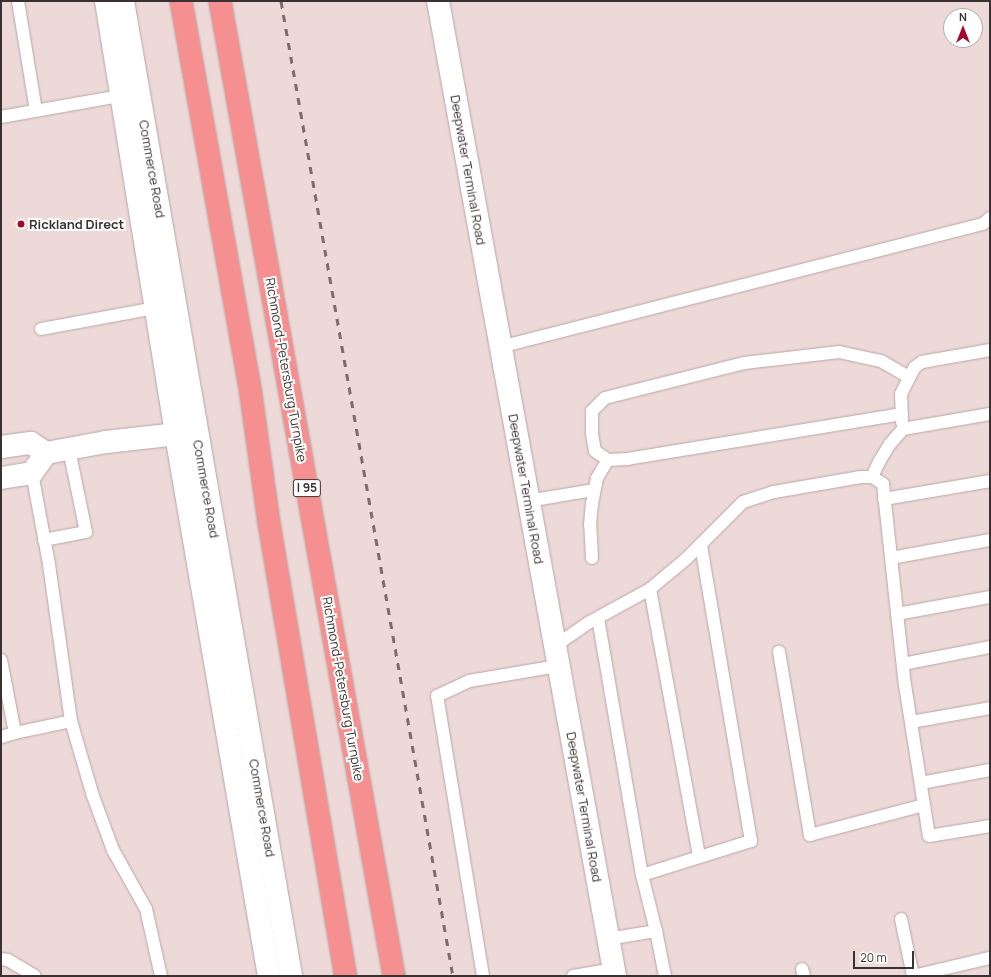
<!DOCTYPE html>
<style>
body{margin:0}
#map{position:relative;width:991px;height:977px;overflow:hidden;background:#edd9d8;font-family:Manrope,sans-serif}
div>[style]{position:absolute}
.roads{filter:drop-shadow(0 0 1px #bba7a6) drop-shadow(0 0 1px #bba7a6)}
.lane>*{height:12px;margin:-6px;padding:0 6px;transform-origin:6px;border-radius:6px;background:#fff}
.street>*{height:22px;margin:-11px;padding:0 11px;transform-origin:11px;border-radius:11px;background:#fff}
.secondary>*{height:22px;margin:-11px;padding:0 11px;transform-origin:11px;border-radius:11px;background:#fff}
.highway>*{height:22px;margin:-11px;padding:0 11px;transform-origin:11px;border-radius:11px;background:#f58f90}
.rail>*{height:3px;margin-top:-1.5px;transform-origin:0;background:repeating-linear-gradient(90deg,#796d6d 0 7px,transparent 0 14px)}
.dots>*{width:11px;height:11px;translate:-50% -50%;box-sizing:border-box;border:2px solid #fff;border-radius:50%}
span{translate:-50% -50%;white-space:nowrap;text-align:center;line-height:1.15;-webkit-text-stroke:4px #fff;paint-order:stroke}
.shield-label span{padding:1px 3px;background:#fff;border:1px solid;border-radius:3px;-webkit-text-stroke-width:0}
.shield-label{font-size:12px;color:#3a3232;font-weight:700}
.street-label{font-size:13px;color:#3a3232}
.poi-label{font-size:13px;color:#3a3232;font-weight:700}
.left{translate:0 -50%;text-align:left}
.frame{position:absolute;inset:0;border:2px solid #3a3232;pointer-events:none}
.north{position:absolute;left:943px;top:8px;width:40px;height:40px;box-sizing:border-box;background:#fff;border:1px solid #b0adad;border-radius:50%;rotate:0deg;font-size:11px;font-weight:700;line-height:16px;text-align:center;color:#3a3232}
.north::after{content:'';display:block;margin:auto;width:14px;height:18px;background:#a4072b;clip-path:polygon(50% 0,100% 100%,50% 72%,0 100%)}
.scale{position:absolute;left:853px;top:951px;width:61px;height:18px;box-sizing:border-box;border:2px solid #3a3232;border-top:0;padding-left:5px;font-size:12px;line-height:14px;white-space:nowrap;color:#3a3232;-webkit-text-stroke:3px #fff;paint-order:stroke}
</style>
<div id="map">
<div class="roads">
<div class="lane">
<i style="left:18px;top:1px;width:111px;rotate:80.7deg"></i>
<i style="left:1px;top:117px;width:127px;rotate:-10deg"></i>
<i style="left:41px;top:329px;width:122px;rotate:-10.4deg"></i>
<i style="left:500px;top:347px;width:498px;rotate:-14.3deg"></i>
<i style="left:983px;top:224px;width:9px;rotate:-41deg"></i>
<i style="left:902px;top:414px;width:278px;rotate:170.7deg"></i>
<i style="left:628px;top:459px;width:20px;rotate:177deg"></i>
<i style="left:608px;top:460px;width:16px;rotate:-145deg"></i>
<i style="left:595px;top:451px;width:17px;rotate:-100deg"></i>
<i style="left:592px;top:434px;width:23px;rotate:-90deg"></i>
<i style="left:592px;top:411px;width:18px;rotate:-45deg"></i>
<i style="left:605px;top:398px;width:143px;rotate:-14.1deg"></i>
<i style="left:744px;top:363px;width:96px;rotate:-6.6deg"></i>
<i style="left:839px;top:352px;width:43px;rotate:12.1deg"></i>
<i style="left:881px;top:361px;width:32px;rotate:30deg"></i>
<i style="left:902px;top:422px;width:28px;rotate:-92deg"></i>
<i style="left:901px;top:394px;width:30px;rotate:-63deg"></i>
<i style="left:915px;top:367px;width:9px;rotate:-36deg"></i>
<i style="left:922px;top:362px;width:69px;rotate:-10deg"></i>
<i style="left:872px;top:477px;width:17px;rotate:-65deg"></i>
<i style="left:879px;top:462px;width:21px;rotate:-59deg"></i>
<i style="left:890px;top:444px;width:20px;rotate:-49deg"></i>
<i style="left:903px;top:429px;width:88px;rotate:-9.8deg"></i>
<i style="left:884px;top:499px;width:108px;rotate:-9.6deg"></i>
<i style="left:528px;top:501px;width:67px;rotate:-9.5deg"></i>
<i style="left:44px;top:540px;width:43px;rotate:-10.8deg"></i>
<i style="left:86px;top:532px;width:85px;rotate:-101.6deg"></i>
<i style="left:592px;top:558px;width:33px;rotate:-93deg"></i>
<i style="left:590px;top:525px;width:21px;rotate:-85deg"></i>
<i style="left:592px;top:504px;width:26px;rotate:-79deg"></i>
<i style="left:597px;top:478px;width:21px;rotate:-59deg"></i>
<i style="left:891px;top:558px;width:101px;rotate:-10.3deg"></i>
<i style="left:650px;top:589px;width:272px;rotate:79.6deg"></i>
<i style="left:897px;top:614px;width:95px;rotate:-10.4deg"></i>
<i style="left:598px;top:618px;width:261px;rotate:80.3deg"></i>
<i style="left:555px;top:646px;width:40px;rotate:-34.9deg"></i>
<i style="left:588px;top:623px;width:71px;rotate:-28.7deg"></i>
<i style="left:650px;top:589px;width:47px;rotate:-39.8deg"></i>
<i style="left:686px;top:559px;width:81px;rotate:-45deg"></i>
<i style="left:743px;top:502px;width:33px;rotate:-18deg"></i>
<i style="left:774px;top:492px;width:88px;rotate:-9.8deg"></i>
<i style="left:861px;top:477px;width:11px"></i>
<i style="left:872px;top:477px;width:13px;rotate:32deg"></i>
<i style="left:883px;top:484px;width:202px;rotate:83.8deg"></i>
<i style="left:905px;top:685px;width:121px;rotate:81deg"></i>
<i style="left:924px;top:805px;width:118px;rotate:165.3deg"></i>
<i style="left:810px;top:835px;width:186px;rotate:-99.6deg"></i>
<i style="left:1px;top:660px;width:74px;rotate:79.1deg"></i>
<i style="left:15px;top:733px;width:15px;rotate:164deg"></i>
<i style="left:903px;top:664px;width:89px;rotate:-11.1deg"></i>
<i style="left:71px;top:721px;width:78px;rotate:73.7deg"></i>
<i style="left:93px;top:796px;width:58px;rotate:69.7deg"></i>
<i style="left:113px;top:850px;width:68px;rotate:60.8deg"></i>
<i style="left:146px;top:909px;width:69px;rotate:77.4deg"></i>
<i style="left:911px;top:722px;width:80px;rotate:-10deg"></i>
<i style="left:15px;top:733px;width:57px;rotate:-12.1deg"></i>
<i style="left:71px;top:721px;width:159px;rotate:-98deg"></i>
<i style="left:49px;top:564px;width:93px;rotate:-100.6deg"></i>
<i style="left:921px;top:783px;width:70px;rotate:-10.7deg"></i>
<i style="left:924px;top:805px;width:31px;rotate:81deg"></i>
<i style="left:929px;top:836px;width:62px;rotate:-9.3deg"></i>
<i style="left:901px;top:919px;width:58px;rotate:78.1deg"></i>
<i style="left:913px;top:976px;width:79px;rotate:-13.2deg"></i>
<i style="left:656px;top:931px;width:58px;rotate:-104deg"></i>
<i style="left:642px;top:875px;width:114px;rotate:-17.3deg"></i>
<i style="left:751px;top:841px;width:301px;rotate:-99.6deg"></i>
<i style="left:608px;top:939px;width:49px;rotate:-9.5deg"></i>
<i style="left:656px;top:931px;width:46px;rotate:78.7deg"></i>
<i style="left:1px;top:959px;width:7px;rotate:8deg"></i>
<i style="left:8px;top:960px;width:31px;rotate:31deg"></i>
<i style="left:802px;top:969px;width:7px;rotate:74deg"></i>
<i style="left:483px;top:976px;width:284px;rotate:-99.3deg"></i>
<i style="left:437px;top:696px;width:35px;rotate:-25deg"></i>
<i style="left:469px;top:681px;width:90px;rotate:-9.6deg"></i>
<i style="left:573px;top:976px;width:42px;rotate:-9.7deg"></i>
</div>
<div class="street">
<i style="left:438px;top:1px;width:991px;rotate:79.71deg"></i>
<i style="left:1px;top:447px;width:30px;rotate:-8deg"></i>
<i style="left:31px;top:443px;width:18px;rotate:34deg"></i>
<i style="left:46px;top:453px;width:61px;rotate:-10.4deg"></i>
<i style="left:106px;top:442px;width:90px;rotate:-6.4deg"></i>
<i style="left:1px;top:478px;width:31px;rotate:-9deg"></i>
<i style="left:32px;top:473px;width:24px;rotate:-55deg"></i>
</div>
<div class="secondary">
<i style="left:106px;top:1px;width:440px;rotate:80.8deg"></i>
<i style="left:176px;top:435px;width:549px;rotate:80.25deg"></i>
<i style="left:123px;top:1px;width:989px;rotate:80.22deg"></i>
</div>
<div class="highway">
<i style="left:181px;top:1px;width:393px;rotate:79.9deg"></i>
<i style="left:250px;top:388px;width:136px;rotate:82deg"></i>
<i style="left:269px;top:523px;width:459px;rotate:80.4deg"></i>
<i style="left:220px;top:1px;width:990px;rotate:79.88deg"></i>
</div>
</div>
<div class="rail">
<i style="left:281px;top:1px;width:990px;rotate:80deg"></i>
</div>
<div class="dots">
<i style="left:21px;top:224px;background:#a4072b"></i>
</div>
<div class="shield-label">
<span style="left:307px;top:488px">I 95</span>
</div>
<div class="street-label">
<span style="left:152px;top:169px;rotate:80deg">Commerce Road</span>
<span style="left:468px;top:170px;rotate:80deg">Deepwater Terminal Road</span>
<span style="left:286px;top:370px;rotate:80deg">Richmond-Petersburg Turnpike</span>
<span style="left:206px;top:489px;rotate:80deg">Commerce Road</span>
<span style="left:526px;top:489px;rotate:80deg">Deepwater Terminal Road</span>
<span style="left:343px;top:689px;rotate:80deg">Richmond-Petersburg Turnpike</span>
<span style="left:584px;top:807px;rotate:80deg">Deepwater Terminal Road</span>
<span style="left:262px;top:808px;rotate:80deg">Commerce Road</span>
</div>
<div class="poi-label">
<span class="left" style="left:29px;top:224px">Rickland Direct</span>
</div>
<div class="frame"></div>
<div class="north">N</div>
<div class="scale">20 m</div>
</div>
